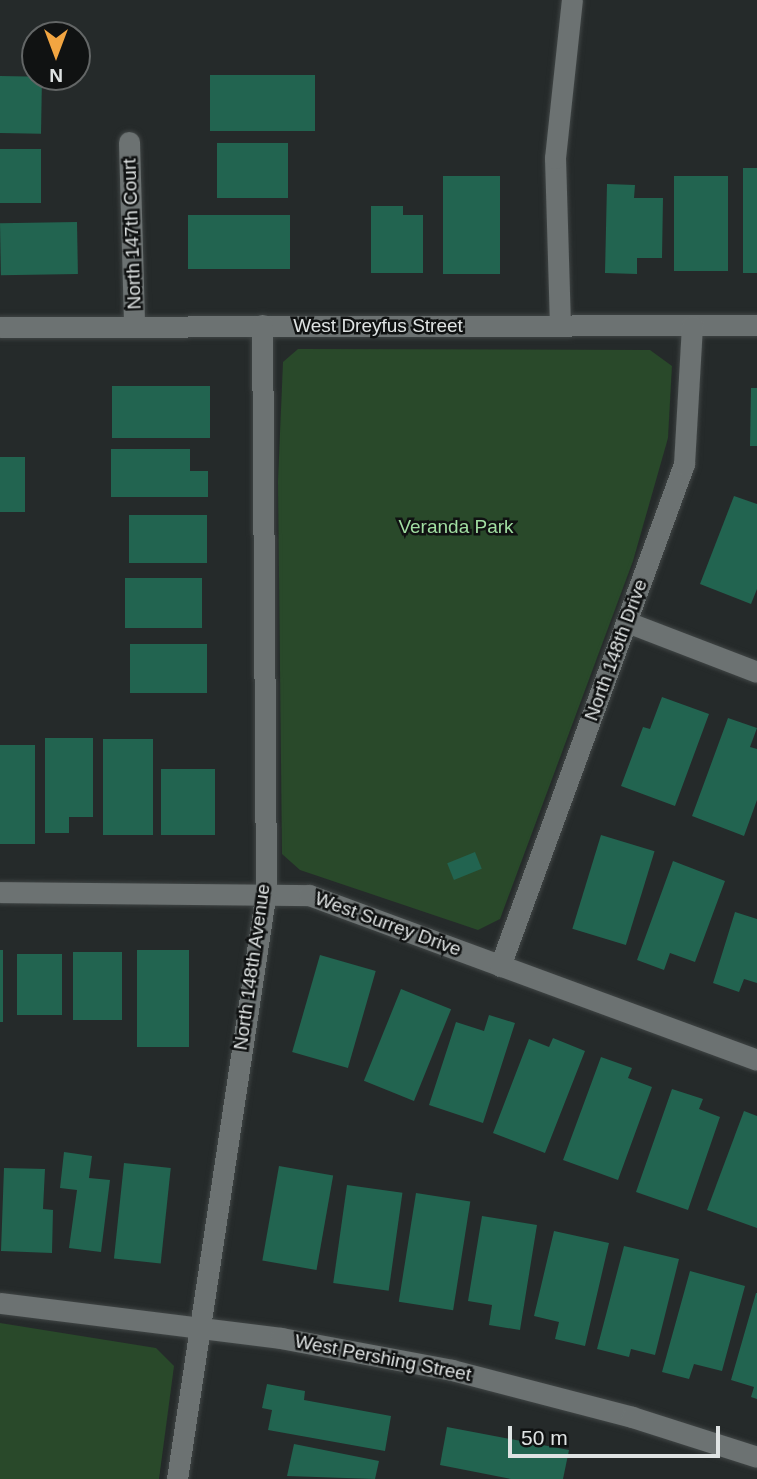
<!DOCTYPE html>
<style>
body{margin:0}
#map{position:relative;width:757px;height:1479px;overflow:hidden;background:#252a2a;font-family:Helvetica,sans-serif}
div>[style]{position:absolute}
.green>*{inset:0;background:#29492a}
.building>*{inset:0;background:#226450;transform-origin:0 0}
.roads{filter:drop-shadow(0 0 2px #404545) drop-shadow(0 0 2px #404545)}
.street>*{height:21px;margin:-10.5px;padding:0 10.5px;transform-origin:10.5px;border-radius:10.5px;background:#6c7272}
span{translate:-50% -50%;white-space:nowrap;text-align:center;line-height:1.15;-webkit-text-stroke:5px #101212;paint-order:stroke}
.street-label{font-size:19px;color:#dfe3e3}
.park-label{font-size:19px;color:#a1dea2}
.north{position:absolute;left:21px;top:21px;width:70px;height:70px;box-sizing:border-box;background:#101212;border:2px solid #636666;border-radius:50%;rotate:180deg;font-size:19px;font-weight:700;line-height:28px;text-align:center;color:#dfe3e3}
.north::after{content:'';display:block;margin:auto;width:24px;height:32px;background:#f2a541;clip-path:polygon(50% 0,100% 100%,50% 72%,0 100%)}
.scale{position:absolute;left:508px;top:1426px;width:212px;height:32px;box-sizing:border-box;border:4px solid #dfe3e3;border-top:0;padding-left:9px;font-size:21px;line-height:24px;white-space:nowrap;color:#dfe3e3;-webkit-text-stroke:5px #101212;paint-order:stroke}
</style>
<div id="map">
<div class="green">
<i style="clip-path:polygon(298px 349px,650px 350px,672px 366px,668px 438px,633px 561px,500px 919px,478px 930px,300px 870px,282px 854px,278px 481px,283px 362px)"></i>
<i style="clip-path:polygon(0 1323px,156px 1348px,174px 1366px,159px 1479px,0 1479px)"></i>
</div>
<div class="building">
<i style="left:210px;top:75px;width:105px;height:56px"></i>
<i style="left:0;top:76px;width:42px;height:57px;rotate:1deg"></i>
<i style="left:217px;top:143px;width:71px;height:55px"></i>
<i style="left:0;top:149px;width:41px;height:54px"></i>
<i style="left:743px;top:168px;width:14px;height:105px"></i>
<i style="left:443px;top:176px;width:57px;height:98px"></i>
<i style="left:674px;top:176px;width:54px;height:95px"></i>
<i style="clip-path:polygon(607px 184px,635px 185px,634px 198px,663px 198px,662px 258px,637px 258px,637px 274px,605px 273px)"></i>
<i style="clip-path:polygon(371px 206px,403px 206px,403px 215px,423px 215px,423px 273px,371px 273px)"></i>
<i style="left:188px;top:215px;width:102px;height:54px"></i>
<i style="left:77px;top:222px;width:52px;height:77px;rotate:89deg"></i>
<i style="left:112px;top:386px;width:98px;height:52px"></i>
<i style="clip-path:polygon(751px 388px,757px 388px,757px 446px,750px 446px)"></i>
<i style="clip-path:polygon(111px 449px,190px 449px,190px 471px,208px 471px,208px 497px,111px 497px)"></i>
<i style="left:0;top:457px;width:25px;height:55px"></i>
<i style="clip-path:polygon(734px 496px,757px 504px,757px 589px,751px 604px,700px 584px)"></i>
<i style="left:129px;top:515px;width:78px;height:48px"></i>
<i style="left:125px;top:578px;width:77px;height:50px"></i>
<i style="left:130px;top:644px;width:77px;height:49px"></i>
<i style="clip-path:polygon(662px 697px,709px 714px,675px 806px,621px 786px,643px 727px,650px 729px)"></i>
<i style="clip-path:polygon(728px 718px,757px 728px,750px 747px,757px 749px,757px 800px,744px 836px,692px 816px)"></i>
<i style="clip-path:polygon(45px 738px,93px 738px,93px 817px,69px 817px,69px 833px,45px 833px)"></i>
<i style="left:103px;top:739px;width:50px;height:96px"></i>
<i style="left:0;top:745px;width:35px;height:99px"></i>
<i style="left:161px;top:769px;width:54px;height:66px"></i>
<i style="left:601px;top:835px;width:56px;height:98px;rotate:17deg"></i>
<i style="left:475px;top:852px;width:18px;height:30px;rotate:68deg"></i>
<i style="clip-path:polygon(673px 861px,725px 881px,695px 962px,670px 953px,664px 970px,637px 960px)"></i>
<i style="clip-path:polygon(735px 912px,757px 919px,757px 983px,744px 979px,739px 992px,713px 983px)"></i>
<i style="left:0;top:950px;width:3px;height:72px"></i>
<i style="left:137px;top:950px;width:52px;height:97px"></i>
<i style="left:73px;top:952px;width:49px;height:68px"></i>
<i style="left:17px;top:954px;width:45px;height:61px"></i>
<i style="left:320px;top:955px;width:58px;height:101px;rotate:16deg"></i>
<i style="left:401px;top:989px;width:54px;height:99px;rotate:22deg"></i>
<i style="clip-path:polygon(489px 1015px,515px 1023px,483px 1123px,429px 1105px,456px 1022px,484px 1031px)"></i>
<i style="clip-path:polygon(553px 1038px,585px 1051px,545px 1153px,493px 1133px,529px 1039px,549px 1047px)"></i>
<i style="clip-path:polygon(601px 1057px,632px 1068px,628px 1078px,652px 1087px,618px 1180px,563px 1160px)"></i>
<i style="clip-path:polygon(672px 1089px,703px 1099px,699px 1109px,720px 1117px,688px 1210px,636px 1192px)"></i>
<i style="clip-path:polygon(744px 1111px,757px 1116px,757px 1228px,707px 1210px)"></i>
<i style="clip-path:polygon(64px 1152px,92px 1156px,89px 1178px,110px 1180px,101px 1252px,69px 1248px,77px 1190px,60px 1188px)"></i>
<i style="left:124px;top:1163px;width:47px;height:96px;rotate:6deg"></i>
<i style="left:279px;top:1166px;width:55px;height:96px;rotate:10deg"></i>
<i style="clip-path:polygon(4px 1168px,45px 1169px,43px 1209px,53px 1210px,52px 1253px,1px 1251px)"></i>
<i style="left:347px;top:1185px;width:56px;height:99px;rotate:8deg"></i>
<i style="left:416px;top:1193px;width:55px;height:110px;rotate:9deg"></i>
<i style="clip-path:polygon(482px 1216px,537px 1225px,520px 1330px,489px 1325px,492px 1305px,468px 1301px)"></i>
<i style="clip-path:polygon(554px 1231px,609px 1243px,585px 1346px,555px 1339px,559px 1322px,534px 1316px)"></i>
<i style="clip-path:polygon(624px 1246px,679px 1259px,655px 1355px,631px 1349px,629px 1357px,597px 1349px)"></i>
<i style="clip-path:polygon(690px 1271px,745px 1286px,722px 1371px,694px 1364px,689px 1379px,662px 1372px)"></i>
<i style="clip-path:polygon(756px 1293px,757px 1293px,757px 1399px,751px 1397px,754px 1387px,731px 1380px)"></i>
<i style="clip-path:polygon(267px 1384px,305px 1391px,304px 1400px,391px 1416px,385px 1451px,268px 1430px,272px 1410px,262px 1408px)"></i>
<i style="clip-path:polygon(447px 1427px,569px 1450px,563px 1479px,511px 1479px,440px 1465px)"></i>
<i style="clip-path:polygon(294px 1444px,379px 1461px,375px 1479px,287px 1476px)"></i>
</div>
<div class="roads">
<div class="street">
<i style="left:129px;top:142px;width:184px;rotate:88.4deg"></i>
<i style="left:560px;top:326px;width:168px;rotate:-91.7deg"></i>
<i style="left:555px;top:158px;width:159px;rotate:-83.9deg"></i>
<i style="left:0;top:327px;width:757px;rotate:-0.15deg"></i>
<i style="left:627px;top:622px;width:139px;rotate:21deg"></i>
<i style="left:0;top:892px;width:309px;rotate:0.6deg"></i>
<i style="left:309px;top:895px;width:477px;rotate:20.2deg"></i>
<i style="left:500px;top:966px;width:535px;rotate:-69.87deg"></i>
<i style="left:684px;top:464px;width:138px;rotate:-86.7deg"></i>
<i style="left:0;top:1303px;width:283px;rotate:7.1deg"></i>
<i style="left:281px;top:1338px;width:174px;rotate:10.6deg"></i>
<i style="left:452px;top:1370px;width:186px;rotate:14.6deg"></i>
<i style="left:632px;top:1417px;width:131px;rotate:17.7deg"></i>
<i style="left:177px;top:1479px;width:595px;rotate:-81.39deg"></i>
<i style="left:266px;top:891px;width:566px;rotate:-90.4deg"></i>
</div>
</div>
<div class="street-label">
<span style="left:132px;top:234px;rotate:-92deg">North 147th Court</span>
<span style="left:378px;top:326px">West Dreyfus Street</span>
<span style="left:616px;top:650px;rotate:-70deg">North 148th Drive</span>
<span style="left:388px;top:924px;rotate:20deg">West Surrey Drive</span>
<span style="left:252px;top:967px;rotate:-82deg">North 148th Avenue</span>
<span style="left:383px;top:1358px;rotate:11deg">West Pershing Street</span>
</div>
<div class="park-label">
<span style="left:456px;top:527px">Veranda Park</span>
</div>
<div class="north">N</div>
<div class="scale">50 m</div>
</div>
